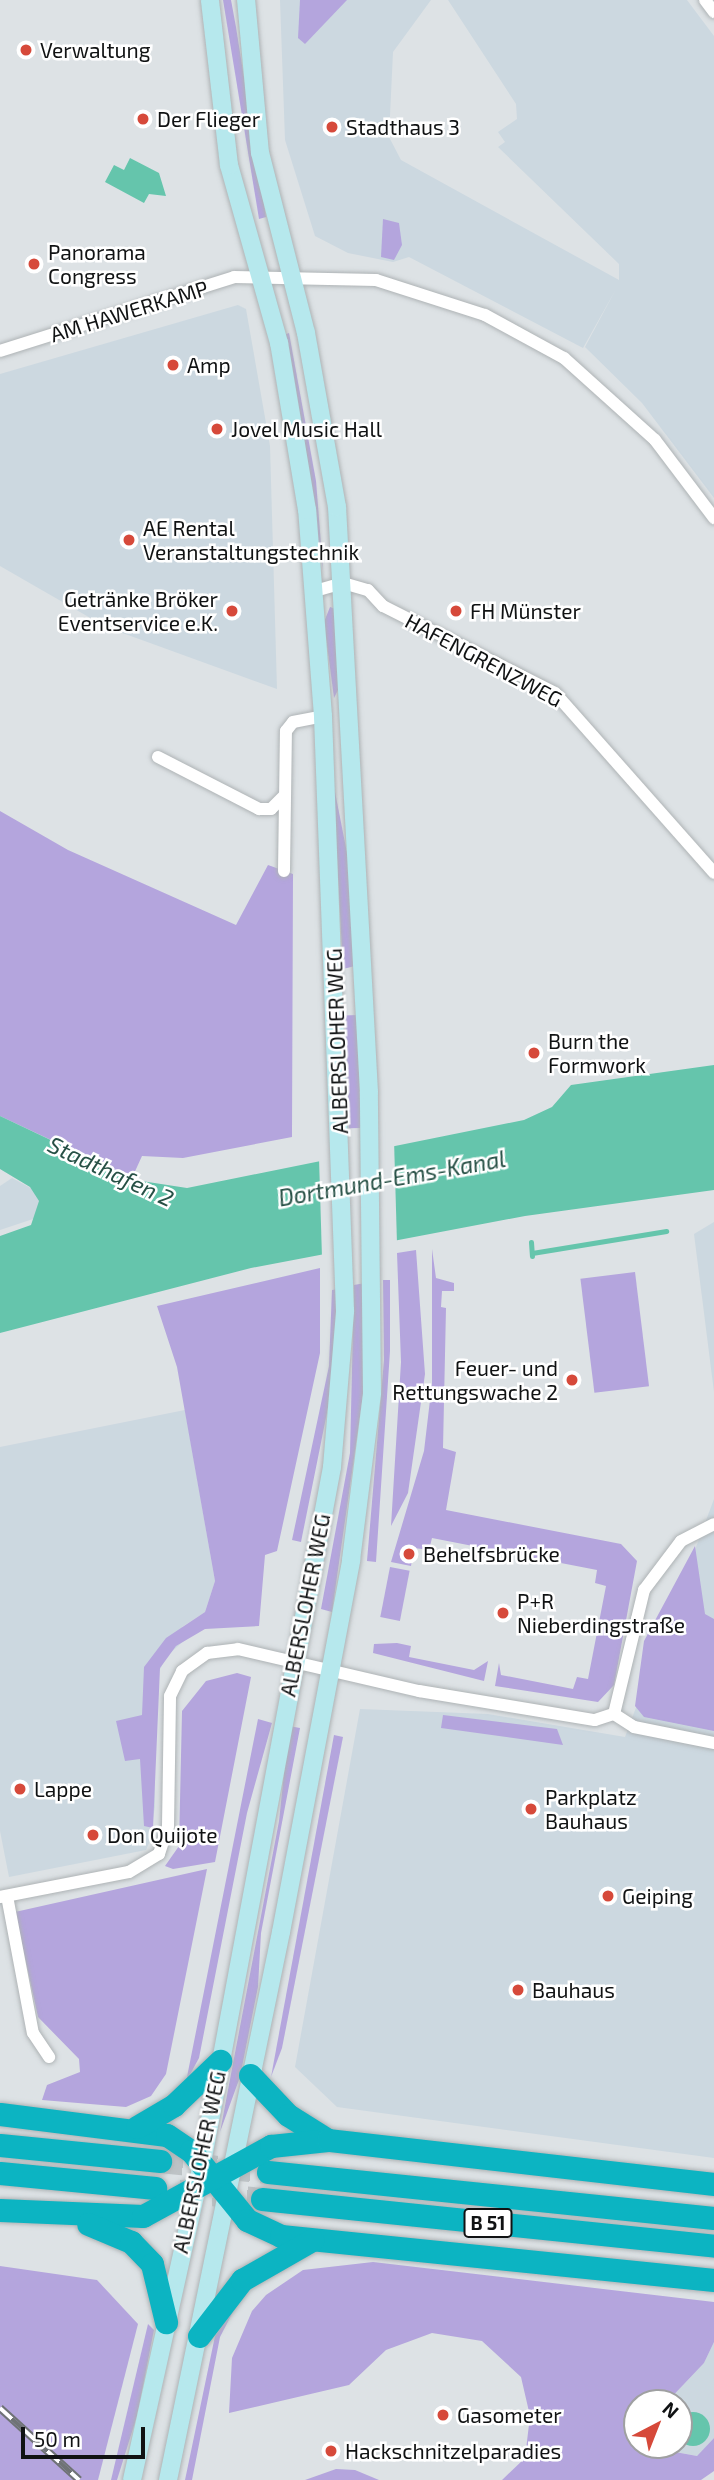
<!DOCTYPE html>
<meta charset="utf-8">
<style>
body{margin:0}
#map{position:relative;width:714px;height:2480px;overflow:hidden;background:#dde2e5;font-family:"Exo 2",sans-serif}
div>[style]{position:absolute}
.built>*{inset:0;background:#ccd8e0}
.green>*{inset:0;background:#b4a5dd;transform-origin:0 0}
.water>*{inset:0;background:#65c5ac}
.round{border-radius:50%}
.pier>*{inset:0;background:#dde2e5}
.stream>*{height:5px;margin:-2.5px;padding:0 2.5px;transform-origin:2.5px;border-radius:2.5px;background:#65c5ac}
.highway-tunnel>*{height:23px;margin-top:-11.5px;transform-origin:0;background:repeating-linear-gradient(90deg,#bec3c6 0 23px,transparent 0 34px)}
.roads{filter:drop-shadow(0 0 2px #aeb3b5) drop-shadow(0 0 2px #aeb3b5)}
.street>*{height:12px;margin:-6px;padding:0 6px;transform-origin:6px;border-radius:6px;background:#fff}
.secondary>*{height:18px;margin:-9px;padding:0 9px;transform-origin:9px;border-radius:9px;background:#b6e8ed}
.highway>*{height:23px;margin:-11.5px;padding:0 11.5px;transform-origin:11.5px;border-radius:11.5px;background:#0cb4c2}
.rail>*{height:8px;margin-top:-4px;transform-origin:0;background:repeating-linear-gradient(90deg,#fff 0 16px,#6f7375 0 32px);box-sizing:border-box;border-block:2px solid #6f7375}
.dots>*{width:19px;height:19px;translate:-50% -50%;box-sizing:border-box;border:4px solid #fff;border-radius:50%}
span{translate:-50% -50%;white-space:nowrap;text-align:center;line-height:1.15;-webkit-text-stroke:5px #fff;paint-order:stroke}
.shield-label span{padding:2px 5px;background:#fff;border:2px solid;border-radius:5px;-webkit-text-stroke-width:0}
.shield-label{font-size:19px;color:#101213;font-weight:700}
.poi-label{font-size:21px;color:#101213}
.left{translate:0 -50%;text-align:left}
.right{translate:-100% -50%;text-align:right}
.street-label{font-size:21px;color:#101213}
.water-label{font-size:23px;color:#265045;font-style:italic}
.north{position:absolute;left:623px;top:2389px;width:70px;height:70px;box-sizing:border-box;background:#fff;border:2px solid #9fa0a1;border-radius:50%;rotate:42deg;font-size:19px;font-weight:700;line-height:28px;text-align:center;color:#101213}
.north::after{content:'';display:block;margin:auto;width:24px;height:32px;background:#d6493a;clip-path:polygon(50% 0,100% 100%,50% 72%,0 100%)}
.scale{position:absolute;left:21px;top:2427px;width:124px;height:32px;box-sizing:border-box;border:4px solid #101213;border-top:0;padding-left:9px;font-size:21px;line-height:24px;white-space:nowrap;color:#101213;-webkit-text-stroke:5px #fff;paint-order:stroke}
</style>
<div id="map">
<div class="built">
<i style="clip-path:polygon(280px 0,431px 0,393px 52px,389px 137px,401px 160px,619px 280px,619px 264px,498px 147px,505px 142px,498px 132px,517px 119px,516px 104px,448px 0,687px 0,714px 36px,714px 498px,642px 403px,585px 347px,616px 289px,583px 348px,409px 257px,393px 262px,348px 253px,315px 236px,285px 140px)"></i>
<i style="clip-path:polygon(238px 305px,246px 309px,270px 446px,277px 689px,106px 627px,0 566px,0 374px)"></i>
<i style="clip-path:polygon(12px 1178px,40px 1193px,39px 1217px,0 1230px,0 1186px)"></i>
<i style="clip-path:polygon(714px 1222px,714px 1392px,694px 1234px)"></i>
<i style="clip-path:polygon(185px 1410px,215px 1581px,205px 1612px,182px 1627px,187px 1638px,167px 1656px,154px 1681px,155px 1807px,149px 1843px,146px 1850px,9px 1877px,0 1831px,0 1447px)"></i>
<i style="clip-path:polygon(714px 1499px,714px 2158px,337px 2107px,295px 2067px,360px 1709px,488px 1714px,625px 1737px)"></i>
<i style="clip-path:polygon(714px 2342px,714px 2438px,697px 2456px,638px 2445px,679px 2445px,679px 2403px,666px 2403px,704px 2363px)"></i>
</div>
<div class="green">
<i style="clip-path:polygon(223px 0,231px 0,236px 27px,266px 217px,259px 219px)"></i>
<i style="clip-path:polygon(300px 0,347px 0,305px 44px,298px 38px)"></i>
<i style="clip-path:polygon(383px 219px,399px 223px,402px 245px,394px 260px,381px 257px)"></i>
<i style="clip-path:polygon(289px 333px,316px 481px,323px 570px,284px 335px)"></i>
<i style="clip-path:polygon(330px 607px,336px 609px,340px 686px,334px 698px,324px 622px)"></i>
<i style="clip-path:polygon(333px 782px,351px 873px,355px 966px,343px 969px)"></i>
<i style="clip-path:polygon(0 811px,68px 850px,236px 925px,268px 865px,293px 874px,292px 1137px,183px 1158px,142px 1156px,132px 1178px,0 1116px)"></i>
<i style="left:357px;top:1015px;width:113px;height:12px;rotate:88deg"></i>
<i style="clip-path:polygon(432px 1249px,436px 1278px,454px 1283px,454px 1291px,442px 1291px,441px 1307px,446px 1308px,443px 1448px,456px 1452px,446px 1510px,621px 1544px,637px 1561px,614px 1685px,598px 1702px,495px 1686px,499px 1663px,501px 1675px,573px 1689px,577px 1677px,588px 1679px,606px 1586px,595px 1583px,597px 1570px,432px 1538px,429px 1550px,414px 1548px,411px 1566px,391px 1562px,424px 1451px,432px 1383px)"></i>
<i style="clip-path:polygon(416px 1250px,425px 1374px,408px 1493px,391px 1526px,401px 1362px,397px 1253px)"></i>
<i style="clip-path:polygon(320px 1268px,320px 1353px,277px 1551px,265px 1555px,259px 1626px,205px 1629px,176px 1646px,160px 1668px,153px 1828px,144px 1826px,140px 1759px,125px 1761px,116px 1721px,142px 1715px,144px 1667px,166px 1638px,205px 1612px,215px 1581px,177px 1367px,157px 1306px)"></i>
<i style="left:635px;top:1272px;width:115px;height:55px;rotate:83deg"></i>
<i style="clip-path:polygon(383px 1280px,390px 1280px,390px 1351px,376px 1562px,367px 1561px,384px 1360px)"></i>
<i style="clip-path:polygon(365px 1283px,364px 1388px,332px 1612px,321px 1609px,350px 1453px,354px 1285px)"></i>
<i style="clip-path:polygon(338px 1289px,333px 1383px,301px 1542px,292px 1540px,329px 1366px,332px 1290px)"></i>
<i style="clip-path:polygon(695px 1546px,705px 1614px,714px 1619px,714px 1731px,644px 1717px,635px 1706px,644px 1641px)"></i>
<i style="left:390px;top:1567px;width:20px;height:51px;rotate:11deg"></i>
<i style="clip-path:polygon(397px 1643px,411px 1646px,409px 1657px,474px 1670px,488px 1661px,484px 1681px,373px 1653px,374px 1644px)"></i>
<i style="clip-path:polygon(237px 1673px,251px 1677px,215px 1862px,173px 1869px,165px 1866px,179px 1846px,182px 1711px,206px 1681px)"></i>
<i style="clip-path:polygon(443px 1715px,557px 1729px,563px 1745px,441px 1728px)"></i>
<i style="clip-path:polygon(258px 1719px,272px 1723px,247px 1813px,199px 2058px,186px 2082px)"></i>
<i style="clip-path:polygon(289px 1726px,300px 1728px,261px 1933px,258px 1987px,240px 2077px,220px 2132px,279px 1821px)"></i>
<i style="clip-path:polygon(334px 1735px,343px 1737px,282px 2048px,271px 2077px)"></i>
<i style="clip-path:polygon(207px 1869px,166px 2074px,151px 2096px,126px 2107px,42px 2100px,47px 2085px,80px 2072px,79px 2059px,38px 2017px,15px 1912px)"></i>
<i style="clip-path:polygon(373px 2262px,714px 2302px,714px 2342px,704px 2363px,666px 2403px,637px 2403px,637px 2445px,697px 2456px,714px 2438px,714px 2471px,701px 2480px,502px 2480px,525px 2458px,530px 2416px,521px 2377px,482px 2341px,432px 2333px,386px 2350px,349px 2385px,229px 2413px,232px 2358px,252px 2311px,266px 2295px,303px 2270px)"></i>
<i style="clip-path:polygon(0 2266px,97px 2280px,138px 2324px,98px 2480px,0 2480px)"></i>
<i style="clip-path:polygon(238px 2302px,220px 2337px,192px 2480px,185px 2480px,215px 2336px)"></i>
<i style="clip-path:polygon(148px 2324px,154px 2330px,137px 2416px,117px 2480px,111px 2480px)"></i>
<i style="clip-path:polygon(336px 2469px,355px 2470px,379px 2480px,305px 2480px)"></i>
</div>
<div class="water">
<i style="clip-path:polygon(130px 158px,159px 173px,166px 196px,149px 194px,144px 203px,105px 182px,114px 165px,124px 170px)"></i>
<i style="clip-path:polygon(714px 1065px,714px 1190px,525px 1216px,251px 1268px,0 1333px,0 1236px,31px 1225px,39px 1201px,30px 1187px,0 1169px,0 1116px,135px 1180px,187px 1188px,524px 1120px,552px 1107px,571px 1085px)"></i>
<i class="round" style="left:676px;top:2412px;width:34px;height:34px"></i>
</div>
<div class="pier">
<i style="clip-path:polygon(394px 1140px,397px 1244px,322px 1258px,319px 1158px)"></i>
</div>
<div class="stream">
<i style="left:531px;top:1242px;width:14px;rotate:86deg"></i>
<i style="left:532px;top:1253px;width:136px;rotate:-9.3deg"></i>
</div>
<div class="highway-tunnel">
<i style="left:160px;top:2161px;width:109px;rotate:5.8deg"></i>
<i style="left:179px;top:2191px;width:83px;rotate:5.5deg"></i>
</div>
<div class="roads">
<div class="street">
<i style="left:705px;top:0;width:15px;rotate:53deg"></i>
<i style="left:0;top:351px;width:245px;rotate:-17.5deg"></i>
<i style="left:234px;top:277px;width:142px;rotate:1.2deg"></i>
<i style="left:376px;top:280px;width:114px;rotate:17.8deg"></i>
<i style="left:485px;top:315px;width:90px;rotate:28.6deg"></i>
<i style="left:564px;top:358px;width:122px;rotate:42deg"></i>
<i style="left:655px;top:440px;width:98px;rotate:52.9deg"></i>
<i style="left:315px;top:591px;width:29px;rotate:-16deg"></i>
<i style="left:343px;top:583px;width:26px;rotate:16deg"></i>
<i style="left:368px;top:590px;width:22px;rotate:47deg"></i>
<i style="left:383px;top:606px;width:193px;rotate:26.8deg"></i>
<i style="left:555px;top:693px;width:240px;rotate:48.5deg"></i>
<i style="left:158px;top:757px;width:114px;rotate:27.2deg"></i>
<i style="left:259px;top:809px;width:12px"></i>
<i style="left:271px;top:809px;width:18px;rotate:-45deg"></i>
<i style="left:284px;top:871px;width:140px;rotate:-89.2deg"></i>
<i style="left:286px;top:731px;width:11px;rotate:-52deg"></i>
<i style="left:293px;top:722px;width:31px;rotate:-11deg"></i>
<i style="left:614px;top:1714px;width:128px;rotate:-76.4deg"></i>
<i style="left:644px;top:1590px;width:61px;rotate:-52.9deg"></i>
<i style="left:681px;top:1541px;width:37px;rotate:-27deg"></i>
<i style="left:7px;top:1896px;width:139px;rotate:79.3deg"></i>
<i style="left:33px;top:2033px;width:29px;rotate:56deg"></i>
<i style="left:0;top:1897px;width:131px;rotate:-11deg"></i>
<i style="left:129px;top:1872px;width:35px;rotate:-31deg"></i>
<i style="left:159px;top:1854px;width:29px;rotate:-72deg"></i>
<i style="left:168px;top:1826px;width:130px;rotate:-89.1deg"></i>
<i style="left:170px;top:1696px;width:28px;rotate:-64deg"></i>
<i style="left:182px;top:1671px;width:31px;rotate:-36deg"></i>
<i style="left:207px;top:1653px;width:31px;rotate:-7deg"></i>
<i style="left:238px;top:1649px;width:186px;rotate:13.1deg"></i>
<i style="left:419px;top:1691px;width:178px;rotate:9.4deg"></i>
<i style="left:595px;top:1720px;width:20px;rotate:-18deg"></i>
<i style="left:614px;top:1714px;width:24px;rotate:33deg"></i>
<i style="left:634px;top:1727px;width:82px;rotate:11.3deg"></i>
</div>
<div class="secondary">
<i style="left:132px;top:2480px;width:325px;rotate:-77.5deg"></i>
<i style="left:202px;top:2163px;width:708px;rotate:-79.42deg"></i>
<i style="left:332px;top:1467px;width:157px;rotate:-85.2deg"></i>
<i style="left:345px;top:1311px;width:595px;rotate:-92.12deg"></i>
<i style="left:323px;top:716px;width:207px;rotate:-94.4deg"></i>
<i style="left:307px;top:510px;width:169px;rotate:-99.5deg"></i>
<i style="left:279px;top:343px;width:185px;rotate:-105.7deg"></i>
<i style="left:229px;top:165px;width:166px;rotate:-96.6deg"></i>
<i style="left:168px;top:2480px;width:560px;rotate:-78.35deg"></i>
<i style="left:281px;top:1932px;width:379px;rotate:-79.3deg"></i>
<i style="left:351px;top:1560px;width:168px;rotate:-82.8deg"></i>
<i style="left:372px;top:1393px;width:301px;rotate:-90.6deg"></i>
<i style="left:369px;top:1092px;width:586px;rotate:-93.13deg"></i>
<i style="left:337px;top:507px;width:177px;rotate:-100.1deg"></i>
<i style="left:306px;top:333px;width:186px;rotate:-104.3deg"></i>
<i style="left:260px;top:153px;width:154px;rotate:-95.2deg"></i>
</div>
<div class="highway">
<i style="left:250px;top:2075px;width:55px;rotate:46.5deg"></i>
<i style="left:288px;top:2115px;width:47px;rotate:32deg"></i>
<i style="left:0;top:2114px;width:168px;rotate:7.2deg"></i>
<i style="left:167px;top:2135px;width:29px;rotate:34deg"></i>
<i style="left:191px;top:2151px;width:89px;rotate:50.9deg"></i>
<i style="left:247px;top:2220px;width:38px;rotate:25deg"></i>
<i style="left:281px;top:2236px;width:435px;rotate:5.8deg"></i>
<i style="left:137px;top:2127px;width:43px;rotate:-30.7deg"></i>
<i style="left:174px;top:2105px;width:64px;rotate:-43.7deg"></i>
<i style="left:0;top:2145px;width:161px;rotate:5.7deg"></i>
<i style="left:268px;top:2172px;width:448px;rotate:5.9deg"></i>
<i style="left:0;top:2173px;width:156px;rotate:5.5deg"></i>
<i style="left:262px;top:2199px;width:454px;rotate:5.9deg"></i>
<i style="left:0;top:2210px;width:143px;rotate:2.4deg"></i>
<i style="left:143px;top:2216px;width:146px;rotate:-28.7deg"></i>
<i style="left:271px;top:2146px;width:57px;rotate:-6deg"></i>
<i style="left:328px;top:2140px;width:388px;rotate:6.5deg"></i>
<i style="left:88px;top:2224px;width:47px;rotate:22.7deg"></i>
<i style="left:131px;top:2242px;width:30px;rotate:46deg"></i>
<i style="left:152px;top:2264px;width:60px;rotate:76.4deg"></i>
<i style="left:199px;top:2336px;width:71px;rotate:-52.5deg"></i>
<i style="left:242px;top:2280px;width:81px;rotate:-29.7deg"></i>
</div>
</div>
<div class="rail">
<i style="left:0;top:2408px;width:107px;rotate:42.3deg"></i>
</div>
<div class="dots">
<i style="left:26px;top:50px;background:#d6493a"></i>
<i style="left:143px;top:119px;background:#d6493a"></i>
<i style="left:332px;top:127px;background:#d6493a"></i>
<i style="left:34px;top:264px;background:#d6493a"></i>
<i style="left:173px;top:365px;background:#d6493a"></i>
<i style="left:217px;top:429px;background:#d6493a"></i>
<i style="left:129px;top:540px;background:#d6493a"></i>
<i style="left:232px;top:611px;background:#d6493a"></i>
<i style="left:456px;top:611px;background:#d6493a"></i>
<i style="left:534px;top:1053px;background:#d6493a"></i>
<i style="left:572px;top:1380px;background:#d6493a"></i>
<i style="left:409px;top:1554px;background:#d6493a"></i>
<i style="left:503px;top:1613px;background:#d6493a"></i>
<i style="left:20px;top:1789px;background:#d6493a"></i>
<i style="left:531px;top:1809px;background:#d6493a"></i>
<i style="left:93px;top:1835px;background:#d6493a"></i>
<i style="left:608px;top:1896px;background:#d6493a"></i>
<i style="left:518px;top:1990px;background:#d6493a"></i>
<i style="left:443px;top:2415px;background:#d6493a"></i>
<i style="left:331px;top:2451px;background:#d6493a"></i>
</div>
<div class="shield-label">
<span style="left:488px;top:2223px">B 51</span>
</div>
<div class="poi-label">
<span class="left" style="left:40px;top:50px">Verwaltung</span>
<span class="left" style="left:157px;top:119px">Der Flieger</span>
<span class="left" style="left:346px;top:127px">Stadthaus 3</span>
<span class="left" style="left:48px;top:264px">Panorama<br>Congress</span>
<span class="left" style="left:187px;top:365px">Amp</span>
<span class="left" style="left:231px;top:429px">Jovel Music Hall</span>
<span class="left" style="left:143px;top:540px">AE Rental<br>Veranstaltungstechnik</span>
<span class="right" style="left:218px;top:611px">Getränke Bröker<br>Eventservice e.K.</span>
<span class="left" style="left:470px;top:611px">FH Münster</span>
<span class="left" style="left:548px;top:1053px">Burn the<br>Formwork</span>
<span class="right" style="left:558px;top:1380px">Feuer- und<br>Rettungswache 2</span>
<span class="left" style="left:423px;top:1554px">Behelfsbrücke</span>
<span class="left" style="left:517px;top:1613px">P+R<br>Nieberdingstraße</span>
<span class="left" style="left:34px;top:1789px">Lappe</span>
<span class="left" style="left:545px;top:1809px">Parkplatz<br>Bauhaus</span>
<span class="left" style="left:107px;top:1835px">Don Quijote</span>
<span class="left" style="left:622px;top:1896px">Geiping</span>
<span class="left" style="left:532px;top:1990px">Bauhaus</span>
<span class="left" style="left:457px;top:2415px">Gasometer</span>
<span class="left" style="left:345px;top:2451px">Hackschnitzelparadies</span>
</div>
<div class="street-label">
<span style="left:129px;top:311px;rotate:-17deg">AM HAWERKAMP</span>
<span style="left:484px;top:660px;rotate:28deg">HAFENGRENZWEG</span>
<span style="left:337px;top:1041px;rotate:-92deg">ALBERSLOHER WEG</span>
<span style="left:305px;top:1605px;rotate:-79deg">ALBERSLOHER WEG</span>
<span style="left:199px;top:2162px;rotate:-78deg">ALBERSLOHER WEG</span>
</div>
<div class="water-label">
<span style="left:111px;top:1171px;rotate:25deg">Stadthafen 2</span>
<span style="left:392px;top:1178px;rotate:-10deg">Dortmund-Ems-Kanal</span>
</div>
<div class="north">N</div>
<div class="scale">50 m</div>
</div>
